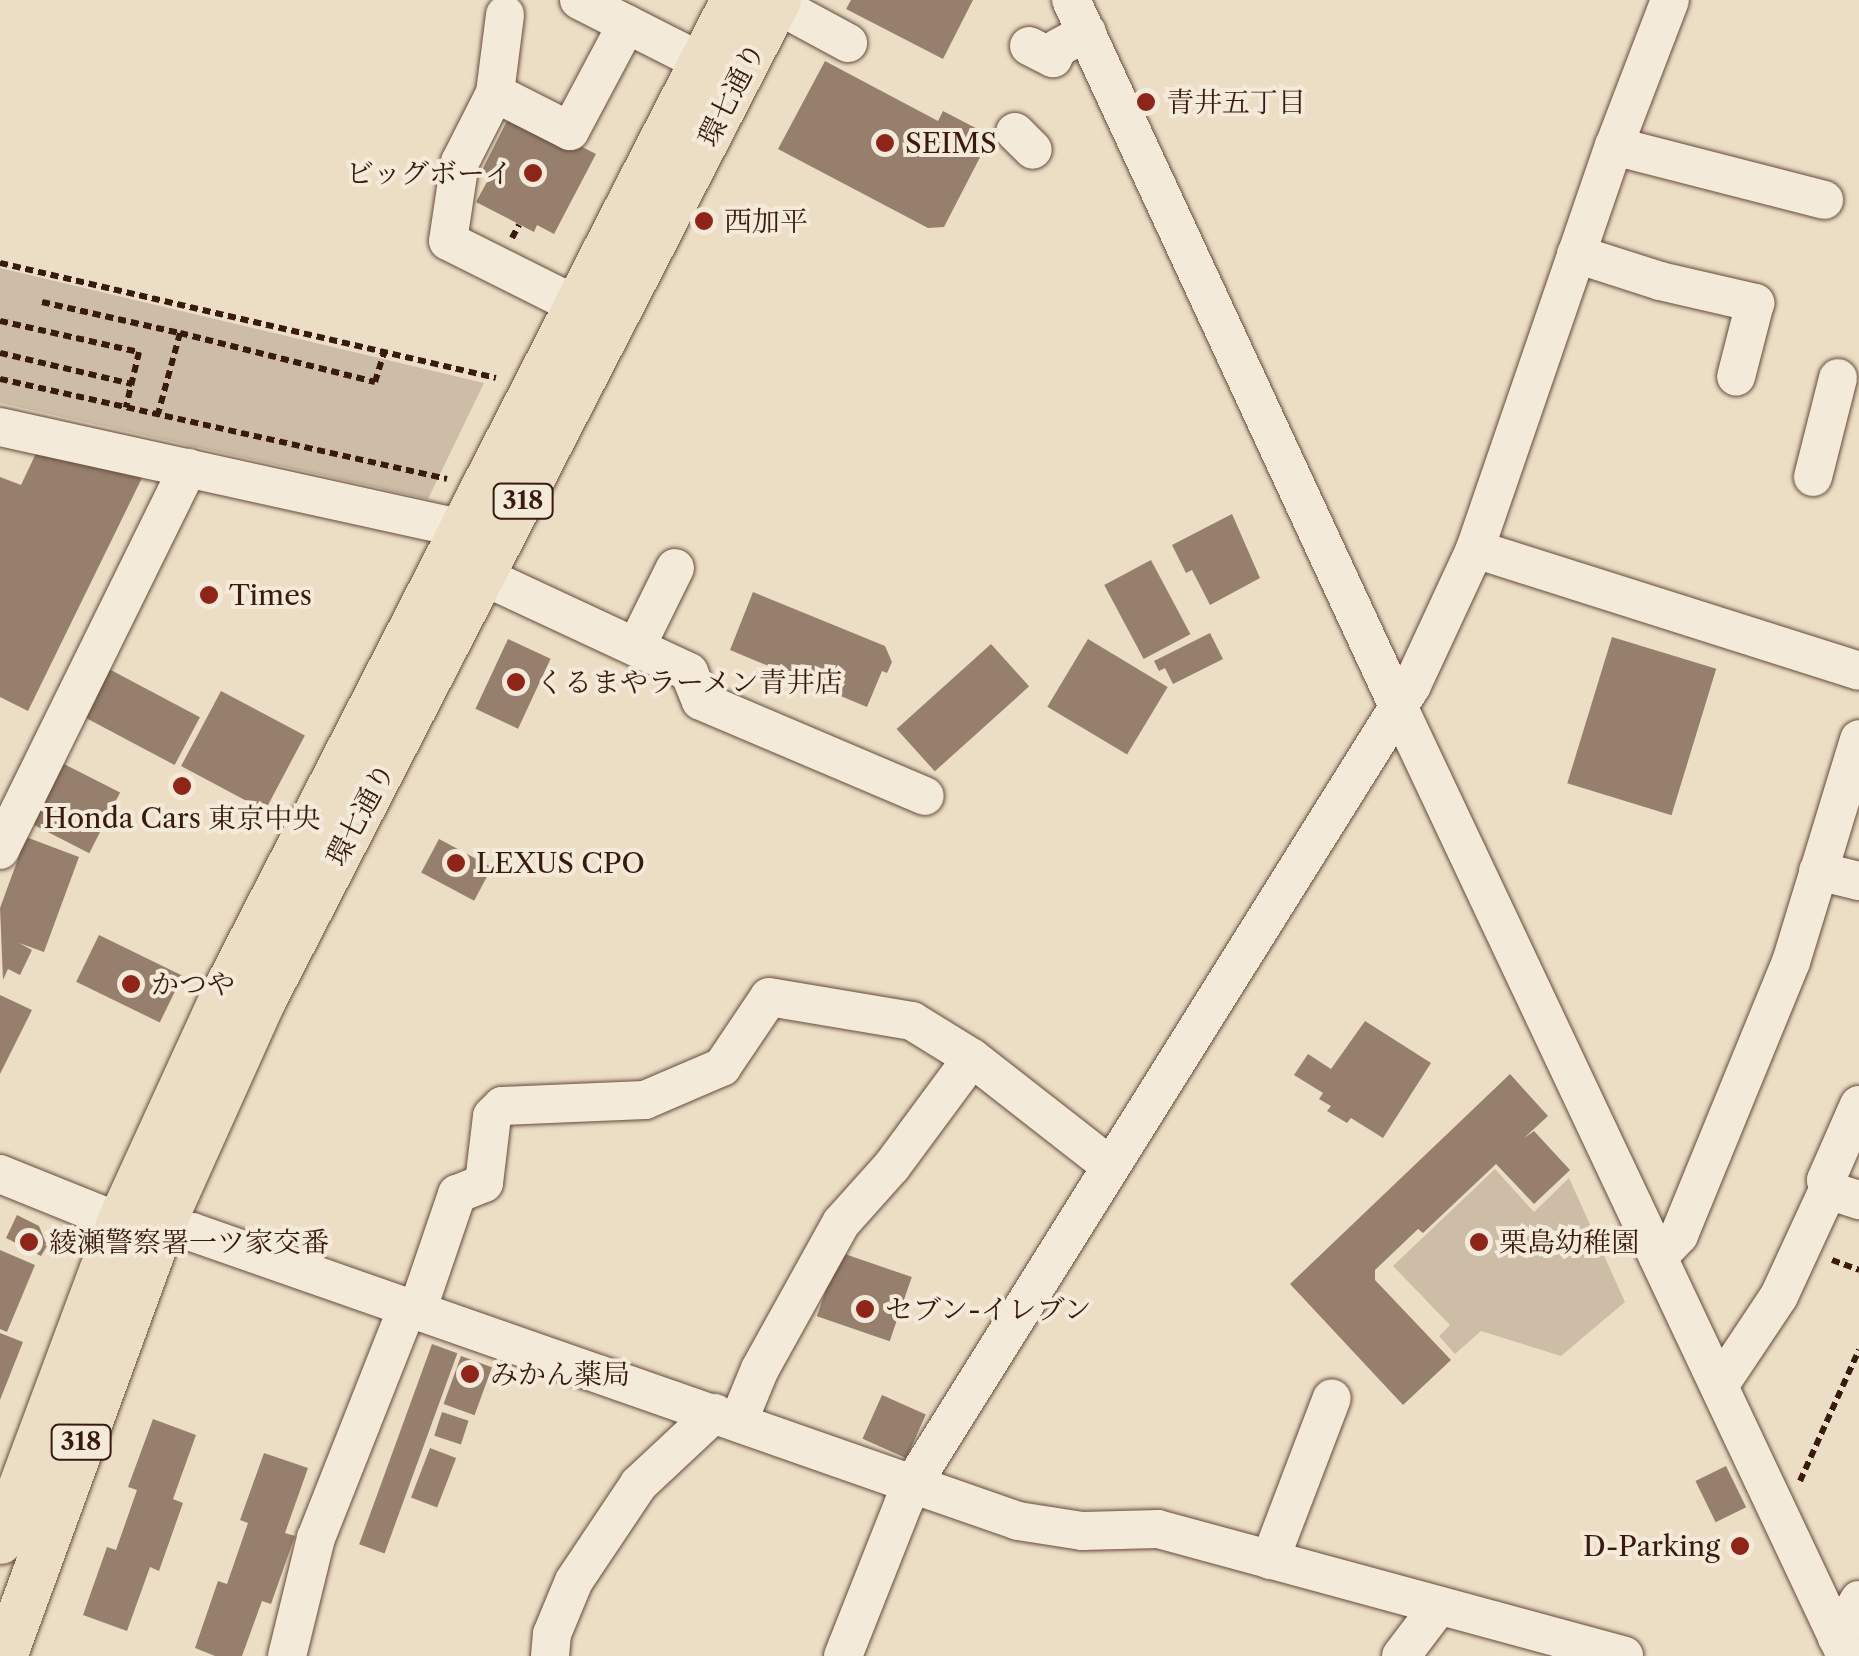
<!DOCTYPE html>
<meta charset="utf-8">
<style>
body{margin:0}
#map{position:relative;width:1859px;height:1656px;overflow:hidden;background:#ecdec5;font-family:"Libre Caslon Text","Noto Serif JP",serif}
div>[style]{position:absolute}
.green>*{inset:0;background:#cdbda6}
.building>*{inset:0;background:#96806d;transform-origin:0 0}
.path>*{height:6px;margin-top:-3px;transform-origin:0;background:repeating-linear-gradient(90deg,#381a0e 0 8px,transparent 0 13px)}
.roads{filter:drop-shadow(0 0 2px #654b3c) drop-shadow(0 0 2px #654b3c)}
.minor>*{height:38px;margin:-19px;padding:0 19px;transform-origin:19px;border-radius:19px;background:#f3ead9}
.major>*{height:45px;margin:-22.5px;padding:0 22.5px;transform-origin:22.5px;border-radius:22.5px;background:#ecdec5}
.dots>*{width:28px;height:28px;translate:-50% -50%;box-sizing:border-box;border:5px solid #f3ead9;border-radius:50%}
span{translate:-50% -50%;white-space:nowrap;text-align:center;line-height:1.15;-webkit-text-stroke:8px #f3ead9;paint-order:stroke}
.shield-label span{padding:2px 8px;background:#f3ead9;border:2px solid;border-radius:8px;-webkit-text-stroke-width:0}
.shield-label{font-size:25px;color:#381a0e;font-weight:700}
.street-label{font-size:28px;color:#381a0e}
.poi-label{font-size:28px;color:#381a0e}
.left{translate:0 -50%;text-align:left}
.right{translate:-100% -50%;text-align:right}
</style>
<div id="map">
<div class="green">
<i style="clip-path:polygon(0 268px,484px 383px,428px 499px,0 403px)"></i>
<i style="clip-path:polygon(1495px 1169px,1534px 1212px,1569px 1178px,1625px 1302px,1561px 1356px,1481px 1331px,1455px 1354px,1439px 1336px,1450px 1325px,1393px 1266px)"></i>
</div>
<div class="building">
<i style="clip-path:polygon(851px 0,973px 0,943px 59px,846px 9px)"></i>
<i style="clip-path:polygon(825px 61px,938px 121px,943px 111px,991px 136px,944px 227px,928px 228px,778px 149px)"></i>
<i style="clip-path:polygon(512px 111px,596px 154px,554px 234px,537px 225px,534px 232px,476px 202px,489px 178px,480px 174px)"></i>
<i style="clip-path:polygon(37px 451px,142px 478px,28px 711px,0 697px,0 477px,21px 485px)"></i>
<i style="clip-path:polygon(1232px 514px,1260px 578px,1210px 605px,1192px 570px,1186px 573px,1172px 545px)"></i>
<i style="left:1151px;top:560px;width:84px;height:53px;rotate:62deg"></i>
<i style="clip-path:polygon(753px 592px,885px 646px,892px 662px,887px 673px,882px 671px,867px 707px,730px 650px)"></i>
<i style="clip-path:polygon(1210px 633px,1223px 659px,1173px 684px,1165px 668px,1159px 671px,1154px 661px)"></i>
<i style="left:1612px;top:637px;width:109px;height:153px;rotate:17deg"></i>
<i style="left:508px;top:639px;width:47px;height:77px;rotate:25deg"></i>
<i style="left:1088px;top:639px;width:93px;height:79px;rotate:31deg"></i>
<i style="left:991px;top:644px;width:57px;height:127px;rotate:48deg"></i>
<i style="left:109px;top:669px;width:103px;height:54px;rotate:28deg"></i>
<i style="left:221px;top:691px;width:95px;height:85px;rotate:28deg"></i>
<i style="left:64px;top:764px;width:63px;height:68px;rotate:27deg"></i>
<i style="clip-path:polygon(26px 837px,79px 857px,44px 952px,19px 943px,32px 950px,20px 975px,8px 969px,3px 980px,0 908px)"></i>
<i style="left:439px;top:839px;width:60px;height:38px;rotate:28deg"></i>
<i style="left:99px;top:935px;width:93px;height:52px;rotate:26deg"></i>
<i style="clip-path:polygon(0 995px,32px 1010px,0 1074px)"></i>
<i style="clip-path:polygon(1365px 1021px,1431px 1063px,1383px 1138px,1351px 1118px,1347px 1123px,1327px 1111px,1331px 1106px,1319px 1099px,1323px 1093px,1294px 1075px,1308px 1054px,1331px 1069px)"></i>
<i style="clip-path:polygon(1510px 1074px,1548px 1116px,1524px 1138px,1534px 1131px,1570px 1170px,1534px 1204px,1496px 1164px,1423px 1233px,1418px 1229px,1375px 1270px,1375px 1280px,1451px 1360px,1403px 1405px,1290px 1284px)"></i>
<i style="clip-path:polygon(17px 1215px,39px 1226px,47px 1246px,41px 1256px,6px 1238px)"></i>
<i style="clip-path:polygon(0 1250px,35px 1265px,7px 1332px,0 1329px)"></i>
<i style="left:839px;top:1252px;width:77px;height:68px;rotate:19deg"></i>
<i style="clip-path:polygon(0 1333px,23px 1342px,0 1400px)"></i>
<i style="left:432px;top:1344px;width:27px;height:213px;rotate:20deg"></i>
<i style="left:461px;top:1356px;width:33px;height:51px;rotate:20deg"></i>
<i style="left:882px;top:1395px;width:48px;height:48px;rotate:24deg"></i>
<i style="left:442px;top:1412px;width:28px;height:25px;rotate:18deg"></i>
<i style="clip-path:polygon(153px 1419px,196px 1435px,173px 1499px,183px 1503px,159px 1571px,150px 1567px,127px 1631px,83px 1615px,107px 1547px,116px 1550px,137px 1490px,128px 1487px)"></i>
<i style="left:430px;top:1448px;width:28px;height:53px;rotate:21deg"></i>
<i style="clip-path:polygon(264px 1453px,308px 1468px,285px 1533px,295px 1536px,271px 1604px,262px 1601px,242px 1656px,215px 1656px,195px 1648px,218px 1581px,227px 1584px,248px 1523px,240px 1520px)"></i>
<i style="left:1726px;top:1466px;width:46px;height:34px;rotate:64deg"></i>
</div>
<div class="path">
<i style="left:512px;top:238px;width:15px;rotate:-62deg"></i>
<i style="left:0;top:263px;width:509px;rotate:13.05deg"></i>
<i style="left:42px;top:302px;width:141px;rotate:12.7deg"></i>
<i style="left:180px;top:333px;width:84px;rotate:105.2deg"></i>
<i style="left:0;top:321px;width:142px;rotate:12.6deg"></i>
<i style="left:139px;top:352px;width:57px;rotate:103.3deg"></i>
<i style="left:180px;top:333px;width:201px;rotate:14.1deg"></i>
<i style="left:375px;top:382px;width:30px;rotate:-73deg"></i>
<i style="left:0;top:353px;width:136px;rotate:13.2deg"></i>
<i style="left:0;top:379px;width:458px;rotate:12.6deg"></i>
<i style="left:1832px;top:1260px;width:29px;rotate:20deg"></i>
<i style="left:1800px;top:1481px;width:144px;rotate:-65.8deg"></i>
</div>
<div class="roads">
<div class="minor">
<i style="left:579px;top:0;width:137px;rotate:26.9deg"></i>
<i style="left:1071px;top:0;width:778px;rotate:65.15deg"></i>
<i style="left:1398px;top:706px;width:1050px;rotate:64.75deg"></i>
<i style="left:776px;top:4px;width:82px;rotate:28.4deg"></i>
<i style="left:1029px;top:46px;width:27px;rotate:27deg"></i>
<i style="left:1053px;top:58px;width:11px;rotate:-63deg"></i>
<i style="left:1058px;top:48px;width:33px;rotate:-29deg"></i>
<i style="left:495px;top:93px;width:79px;rotate:-82.7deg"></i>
<i style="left:1015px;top:132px;width:25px;rotate:45deg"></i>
<i style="left:1614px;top:146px;width:217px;rotate:14.4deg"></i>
<i style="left:1576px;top:254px;width:88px;rotate:17.8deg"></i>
<i style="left:1660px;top:281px;width:98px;rotate:13deg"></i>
<i style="left:1755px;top:303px;width:76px;rotate:104.4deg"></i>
<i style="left:576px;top:305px;width:143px;rotate:-153.4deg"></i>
<i style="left:448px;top:241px;width:80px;rotate:-81.4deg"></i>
<i style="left:460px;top:162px;width:77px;rotate:-63.1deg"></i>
<i style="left:495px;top:93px;width:84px;rotate:26.9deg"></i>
<i style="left:570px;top:131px;width:121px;rotate:-62deg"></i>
<i style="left:0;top:427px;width:471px;rotate:12.4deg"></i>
<i style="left:1813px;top:477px;width:102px;rotate:-75.8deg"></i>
<i style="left:1475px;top:549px;width:403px;rotate:17.6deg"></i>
<i style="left:485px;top:577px;width:225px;rotate:25deg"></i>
<i style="left:689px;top:672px;width:31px;rotate:68deg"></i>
<i style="left:701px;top:701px;width:243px;rotate:23deg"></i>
<i style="left:636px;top:647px;width:88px;rotate:-63.7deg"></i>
<i style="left:0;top:850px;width:426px;rotate:-63.8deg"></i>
<i style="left:1818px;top:871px;width:42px;rotate:13.7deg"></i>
<i style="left:0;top:1174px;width:128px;rotate:22deg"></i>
<i style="left:119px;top:1222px;width:74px;rotate:7.8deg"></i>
<i style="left:192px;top:1232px;width:875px;rotate:19.28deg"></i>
<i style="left:1018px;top:1521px;width:65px;rotate:8.9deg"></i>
<i style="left:1082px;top:1531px;width:76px;rotate:-1.5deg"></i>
<i style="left:1158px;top:1529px;width:483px;rotate:15.2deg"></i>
<i style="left:1828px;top:1190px;width:10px;rotate:-101deg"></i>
<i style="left:1826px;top:1180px;width:82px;rotate:-66.3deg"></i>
<i style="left:1658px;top:1257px;width:30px;rotate:-46deg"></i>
<i style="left:1679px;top:1235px;width:295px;rotate:-67.7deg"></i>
<i style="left:1791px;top:962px;width:233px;rotate:-73deg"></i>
<i style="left:417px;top:1311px;width:124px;rotate:-71.1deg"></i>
<i style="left:457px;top:1194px;width:29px;rotate:-22deg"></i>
<i style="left:484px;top:1183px;width:67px;rotate:-83.2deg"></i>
<i style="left:492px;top:1116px;width:14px;rotate:-45deg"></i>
<i style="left:502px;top:1106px;width:143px;rotate:-2.4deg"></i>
<i style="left:645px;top:1100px;width:84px;rotate:-23.2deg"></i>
<i style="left:722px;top:1067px;width:84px;rotate:-56.1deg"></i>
<i style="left:769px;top:997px;width:145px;rotate:9.5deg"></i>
<i style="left:912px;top:1021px;width:70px;rotate:31.7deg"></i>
<i style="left:972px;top:1058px;width:174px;rotate:38deg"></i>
<i style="left:1719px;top:1386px;width:108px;rotate:-56.3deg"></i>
<i style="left:1779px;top:1296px;width:117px;rotate:-65.2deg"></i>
<i style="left:1828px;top:1190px;width:33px;rotate:18deg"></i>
<i style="left:738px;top:1422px;width:57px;rotate:-67.5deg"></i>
<i style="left:760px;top:1369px;width:167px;rotate:-61deg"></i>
<i style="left:841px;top:1223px;width:76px;rotate:-48.2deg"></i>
<i style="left:892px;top:1166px;width:134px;rotate:-53.5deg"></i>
<i style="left:1270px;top:1560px;width:173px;rotate:-69.1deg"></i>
<i style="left:1837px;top:1638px;width:44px;rotate:-59.9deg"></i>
<i style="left:287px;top:1656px;width:122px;rotate:-76.2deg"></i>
<i style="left:316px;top:1538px;width:247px;rotate:-68.4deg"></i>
<i style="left:550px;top:1656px;width:22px;rotate:-85deg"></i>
<i style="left:552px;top:1634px;width:57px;rotate:-67.5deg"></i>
<i style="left:574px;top:1581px;width:117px;rotate:-56.2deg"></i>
<i style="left:639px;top:1484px;width:104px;rotate:-43.1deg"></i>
<i style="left:843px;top:1656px;width:166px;rotate:-68.4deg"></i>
<i style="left:904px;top:1502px;width:38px;rotate:-61deg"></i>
<i style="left:922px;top:1469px;width:925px;rotate:-57.99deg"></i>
<i style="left:1412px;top:685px;width:150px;rotate:-65.1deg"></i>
<i style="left:1475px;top:549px;width:426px;rotate:-71deg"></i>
<i style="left:1614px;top:146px;width:156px;rotate:-69deg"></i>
<i style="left:1401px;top:1656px;width:63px;rotate:-52.8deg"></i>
</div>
<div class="major">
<i style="left:0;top:1541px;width:340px;rotate:-69.5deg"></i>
<i style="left:119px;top:1222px;width:255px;rotate:-65.4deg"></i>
<i style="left:225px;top:990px;width:1113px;rotate:-62.84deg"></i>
<i style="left:4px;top:1656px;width:455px;rotate:-69.9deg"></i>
<i style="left:160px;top:1229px;width:251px;rotate:-65.8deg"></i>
<i style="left:263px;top:1000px;width:1125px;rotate:-62.75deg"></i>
</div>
</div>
<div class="dots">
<i style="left:1146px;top:102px;background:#8f2418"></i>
<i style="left:885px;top:143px;background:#8f2418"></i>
<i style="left:533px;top:173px;background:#8f2418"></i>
<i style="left:704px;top:221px;background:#8f2418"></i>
<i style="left:209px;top:595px;background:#8f2418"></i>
<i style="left:516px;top:682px;background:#8f2418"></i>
<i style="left:182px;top:786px;background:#8f2418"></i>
<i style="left:456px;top:863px;background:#8f2418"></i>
<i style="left:131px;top:984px;background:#8f2418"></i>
<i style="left:29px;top:1242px;background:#8f2418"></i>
<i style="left:1479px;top:1242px;background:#8f2418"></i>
<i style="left:865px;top:1309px;background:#8f2418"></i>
<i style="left:470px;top:1374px;background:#8f2418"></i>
<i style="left:1740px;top:1546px;background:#8f2418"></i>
</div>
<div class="shield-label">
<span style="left:523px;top:501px">318</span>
<span style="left:81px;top:1442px">318</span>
</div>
<div class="street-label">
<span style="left:731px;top:94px;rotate:-63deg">環七通り</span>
<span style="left:360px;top:814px;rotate:-62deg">環七通り</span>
</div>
<div class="poi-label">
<span class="left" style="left:1166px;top:102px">青井五丁目</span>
<span class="left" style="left:905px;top:143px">SEIMS</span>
<span class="right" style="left:513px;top:173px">ビッグボーイ</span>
<span class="left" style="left:724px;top:221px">西加平</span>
<span class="left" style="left:229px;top:595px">Times</span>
<span class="left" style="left:536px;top:682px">くるまやラーメン青井店</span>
<span style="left:182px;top:818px">Honda Cars 東京中央</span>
<span class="left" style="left:476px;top:863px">LEXUS CPO</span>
<span class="left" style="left:151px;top:984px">かつや</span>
<span class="left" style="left:49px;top:1242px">綾瀬警察署一ツ家交番</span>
<span class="left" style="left:1499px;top:1242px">栗島幼稚園</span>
<span class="left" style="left:885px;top:1309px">セブン-イレブン</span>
<span class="left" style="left:490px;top:1374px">みかん薬局</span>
<span class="right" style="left:1720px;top:1546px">D-Parking</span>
</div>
</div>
